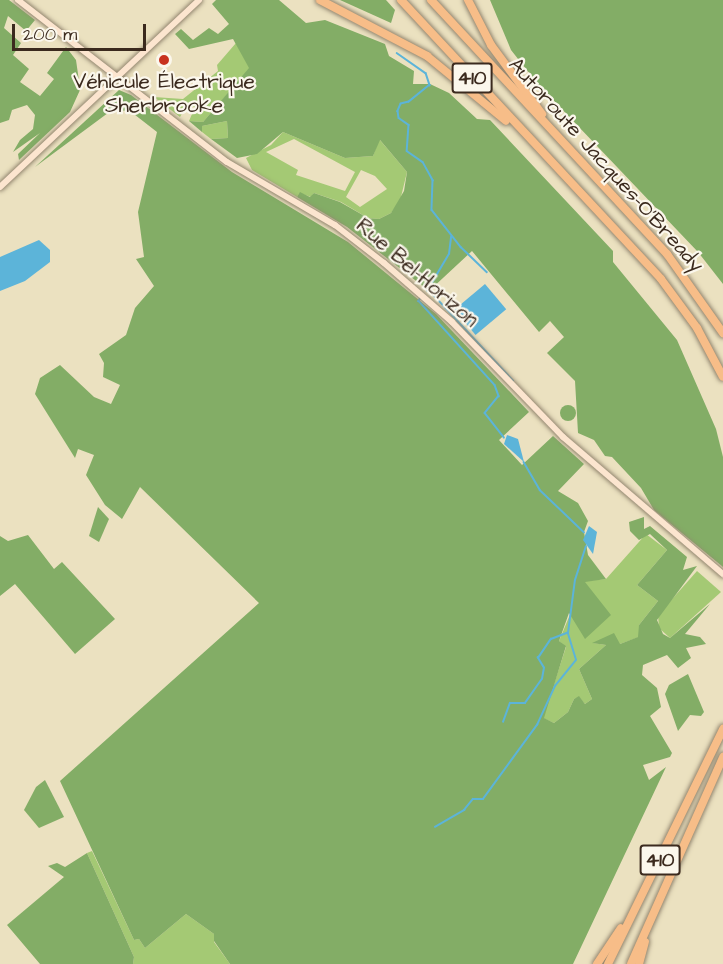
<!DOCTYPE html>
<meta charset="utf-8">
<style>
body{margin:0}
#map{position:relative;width:723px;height:964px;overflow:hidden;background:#ebe1c0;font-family:"Architects Daughter",sans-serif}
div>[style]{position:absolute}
.green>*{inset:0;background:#a4c974}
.forest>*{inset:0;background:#83ad66}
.round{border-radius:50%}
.water>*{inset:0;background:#5cb4d9;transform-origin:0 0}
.stream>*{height:1.5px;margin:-0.75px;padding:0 0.75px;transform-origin:0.75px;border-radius:0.75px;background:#5cb4d9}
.roads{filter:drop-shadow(0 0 2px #93866f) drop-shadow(0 0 2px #93866f)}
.secondary>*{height:6px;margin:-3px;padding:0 3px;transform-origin:3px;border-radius:3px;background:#fce5cf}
.highway>*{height:8px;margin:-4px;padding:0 4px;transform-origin:4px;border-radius:4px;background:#f7bd88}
.dots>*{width:16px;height:16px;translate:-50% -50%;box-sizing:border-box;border:3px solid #fbf7ec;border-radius:50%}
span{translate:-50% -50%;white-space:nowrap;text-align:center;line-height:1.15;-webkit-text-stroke:4.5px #fbf7ec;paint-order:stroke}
.shield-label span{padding:2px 4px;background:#fbf7ec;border:2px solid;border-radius:4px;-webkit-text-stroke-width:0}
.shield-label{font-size:20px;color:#3b2a1e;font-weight:700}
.poi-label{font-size:21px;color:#3b2a1e}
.street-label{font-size:21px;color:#3b2a1e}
.scale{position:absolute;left:12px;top:24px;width:134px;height:27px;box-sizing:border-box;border:3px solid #3b2a1e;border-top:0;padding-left:8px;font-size:18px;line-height:21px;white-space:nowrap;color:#3b2a1e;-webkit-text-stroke:4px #fbf7ec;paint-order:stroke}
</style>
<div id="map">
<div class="green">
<i style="clip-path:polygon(236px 43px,250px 68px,203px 122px,189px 121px,195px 107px,186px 106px,180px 117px,154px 97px,183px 99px,218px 71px,217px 65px)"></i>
<i style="clip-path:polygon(227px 121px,228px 138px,211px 139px,202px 132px,202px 126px)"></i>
<i style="clip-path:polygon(evenodd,283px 132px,345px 158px,373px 156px,379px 139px,407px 172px,400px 201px,391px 213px,379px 219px,368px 218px,341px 202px,314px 193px,311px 197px,300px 193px,297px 197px,252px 170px,246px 158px,271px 145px,283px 132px,294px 139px,355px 172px,345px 191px,296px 175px,298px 170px,266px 152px,294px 139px,283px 132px,361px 170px,375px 176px,387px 189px,360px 207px,346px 197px,361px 170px)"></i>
<i style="clip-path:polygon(646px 534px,667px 550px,637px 585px,658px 601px,639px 625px,639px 637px,620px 644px,593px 643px,606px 645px,579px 669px,592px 699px,585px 704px,579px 697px,574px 699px,568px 712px,554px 723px,543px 718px,566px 647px,559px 641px,584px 581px,606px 579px)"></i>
<i style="clip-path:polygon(697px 571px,721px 592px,670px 638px,659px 628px,658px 615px)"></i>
<i style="clip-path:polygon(92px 851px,134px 940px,139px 939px,145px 948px,186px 914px,214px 934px,214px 942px,230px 964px,133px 964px,134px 957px,87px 853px)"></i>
</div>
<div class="forest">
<i style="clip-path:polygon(0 0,9px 0,35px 20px,26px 31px,8px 16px,4px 28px,21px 43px,13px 55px,29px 69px,20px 82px,40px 96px,54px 79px,47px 73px,66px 47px,76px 60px,79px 81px,80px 90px,70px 112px,19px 160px,18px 154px,40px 133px,13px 152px,20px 140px,33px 129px,35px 115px,27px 105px,12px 110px,9px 120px,0 123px)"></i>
<i style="clip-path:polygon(216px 0,279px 0,306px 23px,325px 20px,385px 44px,389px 56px,414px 71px,413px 84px,430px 84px,449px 93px,477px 119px,490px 120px,613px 251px,613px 262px,677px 340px,716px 429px,723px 457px,723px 567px,654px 510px,641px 488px,612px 457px,605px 456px,594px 440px,578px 433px,575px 381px,547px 353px,564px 337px,550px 321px,539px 332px,472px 251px,429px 291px,347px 227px,297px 197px,300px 192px,310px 197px,314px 193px,340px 202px,368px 218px,379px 219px,391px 213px,404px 191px,407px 172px,380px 140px,373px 156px,345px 158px,283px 132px,257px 154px,237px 158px,211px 139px,228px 138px,227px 121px,202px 126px,202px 132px,189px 121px,203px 122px,249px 68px,233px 39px,189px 49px,175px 34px,181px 29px,193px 40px,209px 28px,218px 34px,229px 24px,212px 4px)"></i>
<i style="clip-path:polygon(340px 0,386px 0,395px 10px,391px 23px)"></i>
<i style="clip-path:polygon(490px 0,723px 0,723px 284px,698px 252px,537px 83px,511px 50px)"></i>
<i style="clip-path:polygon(119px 90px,131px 95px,232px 172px,348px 242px,436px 314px,529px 412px,499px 440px,522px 465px,553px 436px,584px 464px,558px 491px,578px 503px,588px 521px,584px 532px,588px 555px,606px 579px,585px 582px,611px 615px,585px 639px,569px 613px,559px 641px,566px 646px,544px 718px,554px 723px,568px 712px,574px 699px,579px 696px,585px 704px,592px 699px,579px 669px,606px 645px,592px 643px,614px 633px,620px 644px,638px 637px,639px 625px,658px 601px,637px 585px,667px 550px,650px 534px,639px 540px,630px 531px,629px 522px,644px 517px,644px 529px,650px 526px,687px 557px,683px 570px,697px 566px,657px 620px,663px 634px,670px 638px,710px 604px,685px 634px,700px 637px,706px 644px,686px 648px,691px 658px,678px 668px,667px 655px,643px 665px,642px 675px,657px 688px,661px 707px,650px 716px,672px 753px,670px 757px,643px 765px,649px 780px,666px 767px,573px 964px,230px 964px,214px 941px,214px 934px,186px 914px,145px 948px,139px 939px,134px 940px,60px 781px,259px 603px,140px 487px,122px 519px,105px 505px,86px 475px,94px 455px,78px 449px,75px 458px,35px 394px,40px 378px,60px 365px,94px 397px,111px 404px,120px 385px,103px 377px,104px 363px,99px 354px,126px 335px,135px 308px,154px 286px,136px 259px,144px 257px,138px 212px,157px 132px,130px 111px,112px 110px,35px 167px)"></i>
<i class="round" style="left:560px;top:405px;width:16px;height:16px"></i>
<i style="clip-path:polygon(98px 507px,109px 519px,99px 542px,89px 536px)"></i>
<i style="clip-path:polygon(28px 535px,54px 569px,62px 562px,115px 619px,75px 654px,15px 584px,0 596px,0 536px,8px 541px)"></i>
<i style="clip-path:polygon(688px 674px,704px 712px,701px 716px,690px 715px,678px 731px,665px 694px,669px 685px)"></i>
<i style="clip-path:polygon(45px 780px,64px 817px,39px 828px,24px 810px,36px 787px)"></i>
<i style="clip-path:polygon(87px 853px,134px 957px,133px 964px,40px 964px,7px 925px,64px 877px,48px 866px,57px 863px,65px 867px)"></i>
</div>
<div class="water">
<i style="clip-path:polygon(39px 240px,50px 250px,50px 262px,25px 281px,0 291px,0 257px)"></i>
<i style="left:485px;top:284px;width:33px;height:40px;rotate:50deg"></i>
<i style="clip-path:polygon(507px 435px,518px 439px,524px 462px,504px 444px)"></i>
<i style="clip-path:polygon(589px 526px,597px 532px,593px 554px,583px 540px)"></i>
</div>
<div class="stream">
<i style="left:397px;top:53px;width:35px;rotate:35deg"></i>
<i style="left:426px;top:73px;width:13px;rotate:72deg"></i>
<i style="left:430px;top:85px;width:27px;rotate:141deg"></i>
<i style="left:409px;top:102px;width:8px;rotate:166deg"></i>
<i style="left:401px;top:104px;width:8px;rotate:113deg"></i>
<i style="left:398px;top:111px;width:7px;rotate:82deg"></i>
<i style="left:399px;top:118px;width:12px;rotate:35deg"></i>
<i style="left:409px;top:125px;width:26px;rotate:94deg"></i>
<i style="left:407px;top:151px;width:19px;rotate:35deg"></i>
<i style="left:423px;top:162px;width:21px;rotate:61deg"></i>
<i style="left:433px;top:180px;width:30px;rotate:92deg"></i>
<i style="left:432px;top:210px;width:47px;rotate:51.9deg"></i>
<i style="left:461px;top:247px;width:36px;rotate:44deg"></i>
<i style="left:428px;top:289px;width:125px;rotate:47deg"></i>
<i style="left:427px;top:291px;width:43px;rotate:-59.3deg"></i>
<i style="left:449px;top:254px;width:17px;rotate:-83deg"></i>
<i style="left:421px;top:298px;width:4px;rotate:124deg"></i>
<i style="left:419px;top:301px;width:113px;rotate:47.9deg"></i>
<i style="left:495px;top:385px;width:12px;rotate:70deg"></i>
<i style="left:499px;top:396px;width:22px;rotate:129deg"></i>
<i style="left:485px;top:413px;width:31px;rotate:52deg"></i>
<i style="left:524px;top:462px;width:32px;rotate:60deg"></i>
<i style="left:540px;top:490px;width:61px;rotate:43.7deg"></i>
<i style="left:503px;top:722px;width:20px;rotate:-70deg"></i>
<i style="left:510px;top:703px;width:15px"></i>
<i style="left:525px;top:703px;width:29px;rotate:-55deg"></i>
<i style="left:542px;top:679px;width:11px;rotate:-80deg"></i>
<i style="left:544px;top:668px;width:12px;rotate:-121deg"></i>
<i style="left:538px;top:658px;width:23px;rotate:-56deg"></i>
<i style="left:551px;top:639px;width:17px;rotate:-21deg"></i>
<i style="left:435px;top:827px;width:34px;rotate:-30deg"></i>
<i style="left:464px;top:810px;width:14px;rotate:-51deg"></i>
<i style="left:473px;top:799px;width:10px"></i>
<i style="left:483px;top:799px;width:92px;rotate:-53.9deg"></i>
<i style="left:537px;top:725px;width:43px;rotate:-65.2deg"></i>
<i style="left:555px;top:686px;width:33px;rotate:-51deg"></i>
<i style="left:576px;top:660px;width:28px;rotate:-107deg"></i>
<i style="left:568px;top:633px;width:53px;rotate:-82.5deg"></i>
<i style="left:575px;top:580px;width:35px;rotate:-72deg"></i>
</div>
<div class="roads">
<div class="secondary">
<i style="left:18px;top:0;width:264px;rotate:37.8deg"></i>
<i style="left:227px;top:162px;width:125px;rotate:30.3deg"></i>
<i style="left:335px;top:225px;width:62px;rotate:37.8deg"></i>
<i style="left:384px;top:263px;width:90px;rotate:40.9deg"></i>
<i style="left:452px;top:322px;width:160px;rotate:46deg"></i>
<i style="left:563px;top:437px;width:211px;rotate:40.6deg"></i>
<i style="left:0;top:187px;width:273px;rotate:-43.2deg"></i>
</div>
<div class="highway">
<i style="left:320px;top:0;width:121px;rotate:27.6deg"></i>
<i style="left:427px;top:56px;width:102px;rotate:39.4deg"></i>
<i style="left:401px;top:0;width:381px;rotate:47deg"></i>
<i style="left:661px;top:279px;width:61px;rotate:53.7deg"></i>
<i style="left:697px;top:328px;width:55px;rotate:62deg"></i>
<i style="left:431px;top:0;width:347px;rotate:47.1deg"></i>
<i style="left:667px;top:254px;width:97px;rotate:54.7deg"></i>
<i style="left:468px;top:0;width:51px;rotate:62.9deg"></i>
<i style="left:491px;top:45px;width:86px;rotate:53.5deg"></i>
<i style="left:597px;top:964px;width:43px;rotate:-56.3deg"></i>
<i style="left:608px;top:964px;width:262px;rotate:-63.9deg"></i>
<i style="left:631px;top:964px;width:227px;rotate:-66deg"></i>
<i style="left:639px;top:964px;width:23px;rotate:-75deg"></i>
</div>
</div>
<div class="dots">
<i style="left:164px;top:60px;background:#c8321e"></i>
</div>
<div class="shield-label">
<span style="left:472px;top:78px">410</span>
<span style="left:660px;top:860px">410</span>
</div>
<div class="poi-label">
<span style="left:164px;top:94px">Véhicule Électrique<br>Sherbrooke</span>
</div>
<div class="street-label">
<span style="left:606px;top:165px;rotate:48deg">Autoroute Jacques-O'Bready</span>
<span style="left:417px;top:273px;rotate:41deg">Rue Bel-Horizon</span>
</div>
<div class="scale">200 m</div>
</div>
